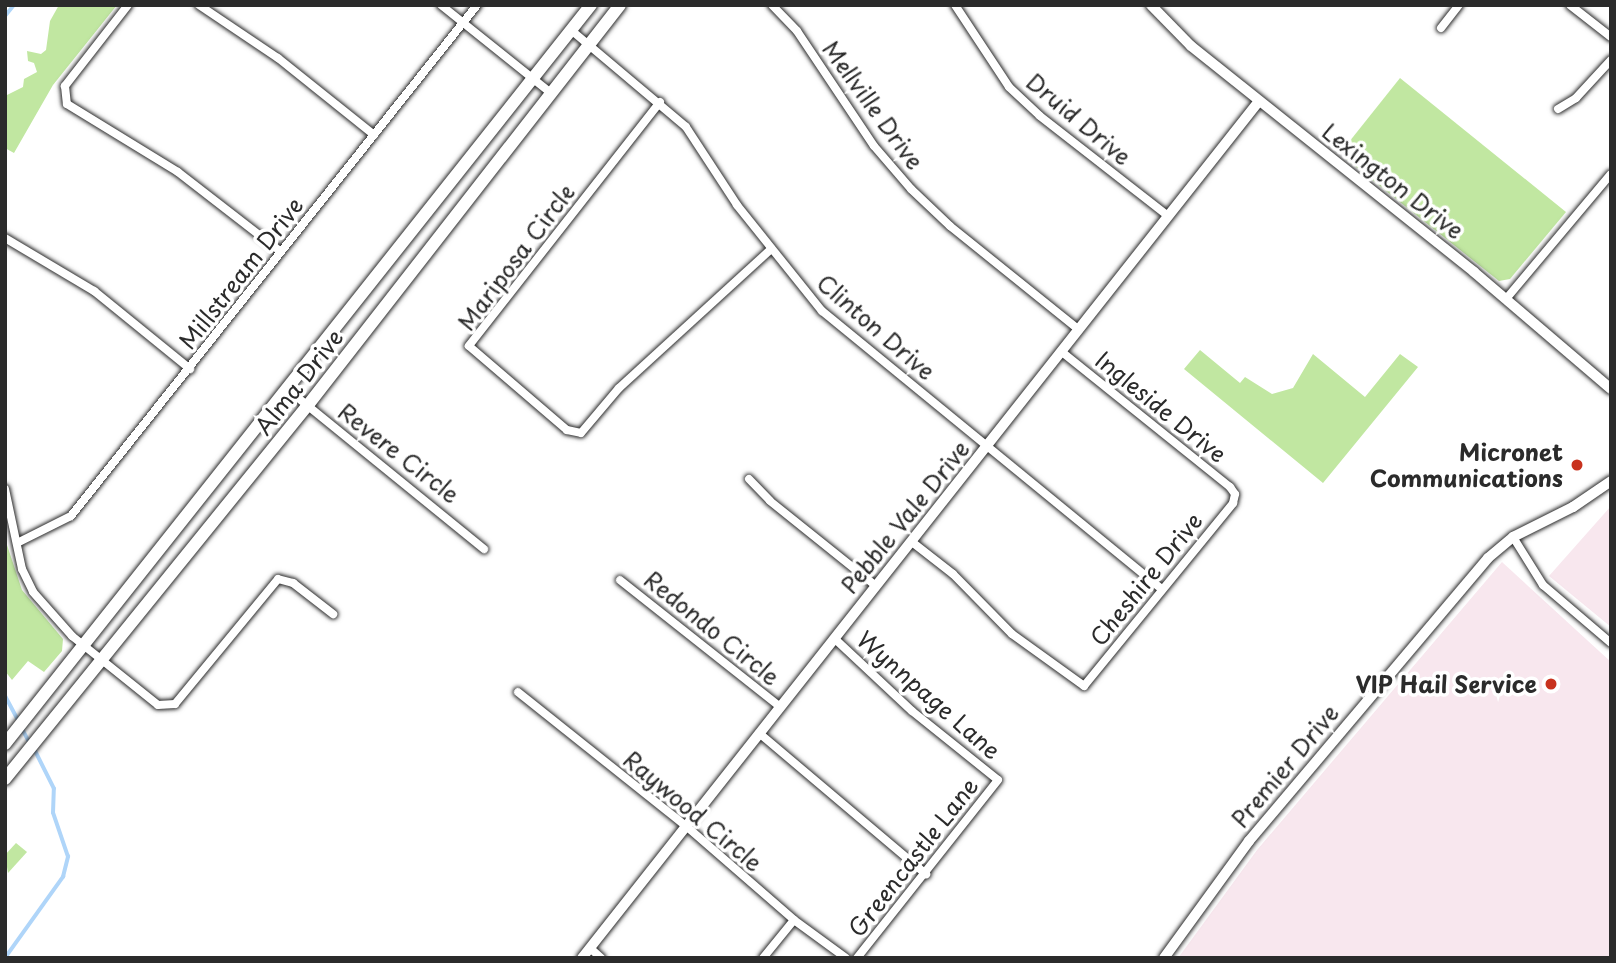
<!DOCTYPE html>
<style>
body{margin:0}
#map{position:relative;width:1616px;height:963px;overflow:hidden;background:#fff;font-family:"Playpen Sans",sans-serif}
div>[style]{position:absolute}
.built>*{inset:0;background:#f8e7ee}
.green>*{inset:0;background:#c1e7a1}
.stream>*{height:3.5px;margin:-1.75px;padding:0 1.75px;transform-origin:1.75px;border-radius:1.75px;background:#afd5f9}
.roads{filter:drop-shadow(0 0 2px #2b2b2b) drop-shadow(0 0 2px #2b2b2b)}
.minor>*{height:8px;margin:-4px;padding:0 4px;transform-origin:4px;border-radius:4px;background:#fff}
.tertiary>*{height:10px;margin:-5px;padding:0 5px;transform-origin:5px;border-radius:5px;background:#fff}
.secondary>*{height:12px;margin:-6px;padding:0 6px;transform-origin:6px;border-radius:6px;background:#fff}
.dots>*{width:19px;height:19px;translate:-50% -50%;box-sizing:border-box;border:4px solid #fff;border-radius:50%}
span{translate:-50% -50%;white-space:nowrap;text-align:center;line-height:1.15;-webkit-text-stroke:7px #fff;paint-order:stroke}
.street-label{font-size:23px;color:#2b2b2b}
.poi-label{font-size:23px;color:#2b2b2b;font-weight:700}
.right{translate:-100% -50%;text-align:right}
.frame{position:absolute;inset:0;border:7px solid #2b2b2b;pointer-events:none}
</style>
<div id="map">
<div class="built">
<i style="clip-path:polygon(1611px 506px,1611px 627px,1549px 576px)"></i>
<i style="clip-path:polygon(1502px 562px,1611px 662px,1611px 958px,1178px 958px,1257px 850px)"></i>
</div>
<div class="green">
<i style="clip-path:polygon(59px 5px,117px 5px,53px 85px,14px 153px,5px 148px,5px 96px,23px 87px,24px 79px,37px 72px,34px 63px,28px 61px,27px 51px,41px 54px,46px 50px,50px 21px)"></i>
<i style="clip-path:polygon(1400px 78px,1566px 212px,1510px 279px,1499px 281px,1346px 159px,1349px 142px)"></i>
<i style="clip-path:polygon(1200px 350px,1240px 383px,1245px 377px,1272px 394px,1293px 388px,1313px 354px,1365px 397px,1400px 354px,1418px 367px,1323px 483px,1184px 369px)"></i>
<i style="clip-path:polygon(5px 539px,22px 590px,63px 639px,62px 651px,44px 672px,28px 661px,12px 680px,5px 671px)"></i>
<i style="clip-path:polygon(16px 843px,27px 852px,8px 873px,5px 855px)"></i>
</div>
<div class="stream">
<i style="left:5px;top:16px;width:14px;rotate:-51deg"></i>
<i style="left:5px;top:695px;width:30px;rotate:62deg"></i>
<i style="left:22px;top:728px;width:17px;rotate:62deg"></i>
<i style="left:5px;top:958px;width:100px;rotate:-54.4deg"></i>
<i style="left:63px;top:877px;width:21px;rotate:-76deg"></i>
<i style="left:68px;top:857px;width:46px;rotate:-108.8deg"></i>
<i style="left:53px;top:813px;width:24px;rotate:-88deg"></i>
<i style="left:54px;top:789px;width:45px;rotate:-116.6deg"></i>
</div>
<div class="roads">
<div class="minor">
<i style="left:128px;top:5px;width:103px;rotate:127.9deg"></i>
<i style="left:65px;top:86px;width:18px;rotate:84deg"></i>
<i style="left:67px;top:104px;width:130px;rotate:31.5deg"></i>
<i style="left:178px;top:172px;width:130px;rotate:37.8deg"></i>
<i style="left:199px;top:5px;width:95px;rotate:33.9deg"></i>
<i style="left:278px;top:58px;width:123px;rotate:38.7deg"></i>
<i style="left:441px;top:5px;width:141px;rotate:38.7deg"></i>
<i style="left:772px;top:5px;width:36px;rotate:46deg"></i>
<i style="left:797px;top:31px;width:138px;rotate:56.2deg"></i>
<i style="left:874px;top:146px;width:57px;rotate:49.3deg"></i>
<i style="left:911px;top:189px;width:54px;rotate:43.5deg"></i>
<i style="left:950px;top:226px;width:164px;rotate:38.8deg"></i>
<i style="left:955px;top:5px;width:98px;rotate:56.6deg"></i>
<i style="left:1009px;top:87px;width:42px;rotate:43.1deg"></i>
<i style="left:1040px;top:116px;width:162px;rotate:38deg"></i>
<i style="left:1570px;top:5px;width:52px;rotate:38deg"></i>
<i style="left:1441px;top:28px;width:29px;rotate:-52deg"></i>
<i style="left:571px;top:30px;width:150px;rotate:40.1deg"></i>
<i style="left:686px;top:127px;width:93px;rotate:56.8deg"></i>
<i style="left:737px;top:205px;width:136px;rotate:51.3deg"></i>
<i style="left:822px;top:311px;width:439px;rotate:39.3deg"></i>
<i style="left:660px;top:102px;width:310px;rotate:128.1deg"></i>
<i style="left:469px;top:346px;width:129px;rotate:40.6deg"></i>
<i style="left:567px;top:430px;width:14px;rotate:12deg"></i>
<i style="left:581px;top:433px;width:59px;rotate:-49.8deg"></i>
<i style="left:619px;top:388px;width:205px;rotate:-42.4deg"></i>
<i style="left:1558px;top:109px;width:21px;rotate:-31deg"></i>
<i style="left:1576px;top:98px;width:52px;rotate:-47.4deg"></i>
<i style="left:5px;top:238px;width:104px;rotate:30.8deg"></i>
<i style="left:94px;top:291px;width:124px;rotate:39.1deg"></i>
<i style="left:1506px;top:299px;width:163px;rotate:-50deg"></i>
<i style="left:287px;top:389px;width:254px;rotate:39.1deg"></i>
<i style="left:749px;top:479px;width:30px;rotate:46deg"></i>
<i style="left:770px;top:501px;width:136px;rotate:38.7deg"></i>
<i style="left:5px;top:489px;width:82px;rotate:78deg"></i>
<i style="left:22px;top:569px;width:25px;rotate:64deg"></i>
<i style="left:33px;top:592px;width:59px;rotate:48.4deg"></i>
<i style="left:72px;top:636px;width:110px;rotate:38.7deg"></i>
<i style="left:158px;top:705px;width:17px;rotate:-3deg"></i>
<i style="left:175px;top:704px;width:162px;rotate:-50.5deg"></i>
<i style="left:278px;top:579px;width:16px;rotate:15deg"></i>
<i style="left:293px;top:583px;width:51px;rotate:37.8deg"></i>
<i style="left:1513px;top:537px;width:57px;rotate:58deg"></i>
<i style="left:1543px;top:585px;width:89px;rotate:40.5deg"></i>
<i style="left:912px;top:542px;width:52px;rotate:38deg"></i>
<i style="left:953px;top:574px;width:84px;rotate:45.5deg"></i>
<i style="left:1012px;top:634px;width:89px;rotate:35.8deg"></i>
<i style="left:1084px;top:686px;width:236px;rotate:-50.8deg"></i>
<i style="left:1233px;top:503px;width:9px;rotate:-77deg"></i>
<i style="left:1235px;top:494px;width:9px;rotate:-126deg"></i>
<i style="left:1230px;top:487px;width:217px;rotate:-141.2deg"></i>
<i style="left:17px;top:543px;width:60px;rotate:-26.6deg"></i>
<i style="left:71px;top:516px;width:653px;rotate:-51.53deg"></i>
<i style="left:620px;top:580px;width:204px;rotate:38.4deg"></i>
<i style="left:835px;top:639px;width:105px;rotate:43.1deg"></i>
<i style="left:912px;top:711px;width:110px;rotate:38.7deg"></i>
<i style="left:998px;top:780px;width:227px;rotate:128.4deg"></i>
<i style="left:518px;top:692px;width:215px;rotate:38.6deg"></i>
<i style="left:686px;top:826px;width:143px;rotate:41deg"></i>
<i style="left:794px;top:920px;width:64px;rotate:36.2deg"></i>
<i style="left:759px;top:733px;width:219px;rotate:40.2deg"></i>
<i style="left:590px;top:948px;width:15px;rotate:42deg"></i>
<i style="left:763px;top:958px;width:49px;rotate:-50.8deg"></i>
</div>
<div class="tertiary">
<i style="left:1151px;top:5px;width:57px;rotate:45.7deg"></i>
<i style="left:1191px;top:46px;width:362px;rotate:38.6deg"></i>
<i style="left:1474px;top:272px;width:180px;rotate:40.5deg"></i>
<i style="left:582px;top:958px;width:1092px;rotate:-51.69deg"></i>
<i style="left:1164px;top:958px;width:145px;rotate:-54deg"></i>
<i style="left:1249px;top:841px;width:370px;rotate:-49.8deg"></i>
<i style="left:1488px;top:558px;width:33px;rotate:-40deg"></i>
<i style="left:1513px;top:537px;width:67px;rotate:-26.6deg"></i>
<i style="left:1573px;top:507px;width:46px;rotate:-34.4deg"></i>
</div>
<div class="secondary">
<i style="left:5px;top:744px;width:943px;rotate:-51.59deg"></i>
<i style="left:5px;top:779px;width:481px;rotate:-51deg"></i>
<i style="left:308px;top:405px;width:507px;rotate:-52.05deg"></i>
</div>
</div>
<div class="dots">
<i style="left:1577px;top:465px;background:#c8321e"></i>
<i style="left:1551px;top:684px;background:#c8321e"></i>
</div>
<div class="street-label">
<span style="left:873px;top:105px;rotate:54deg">Mellville Drive</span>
<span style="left:1079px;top:119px;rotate:40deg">Druid Drive</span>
<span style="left:1393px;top:181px;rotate:38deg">Lexington Drive</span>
<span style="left:516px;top:257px;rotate:-53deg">Mariposa Circle</span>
<span style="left:241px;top:273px;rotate:-52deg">Millstream Drive</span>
<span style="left:876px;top:327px;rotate:41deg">Clinton Drive</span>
<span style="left:299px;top:382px;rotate:-52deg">Alma Drive</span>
<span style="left:1161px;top:407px;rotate:39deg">Ingleside Drive</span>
<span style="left:399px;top:453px;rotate:38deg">Revere Circle</span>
<span style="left:905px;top:517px;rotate:-51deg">Pebble Vale Drive</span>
<span style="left:1146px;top:579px;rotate:-51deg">Cheshire Drive</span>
<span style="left:712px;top:628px;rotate:39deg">Redondo Circle</span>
<span style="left:929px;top:695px;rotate:41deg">Wynnpage Lane</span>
<span style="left:1285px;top:766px;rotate:-50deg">Premier Drive</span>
<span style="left:693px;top:811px;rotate:40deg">Raywood Circle</span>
<span style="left:913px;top:857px;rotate:-52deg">Greencastle Lane</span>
</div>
<div class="poi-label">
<span class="right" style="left:1563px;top:465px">Micronet<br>Communications</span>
<span class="right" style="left:1537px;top:684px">VIP Hail Service</span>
</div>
<div class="frame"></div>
</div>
